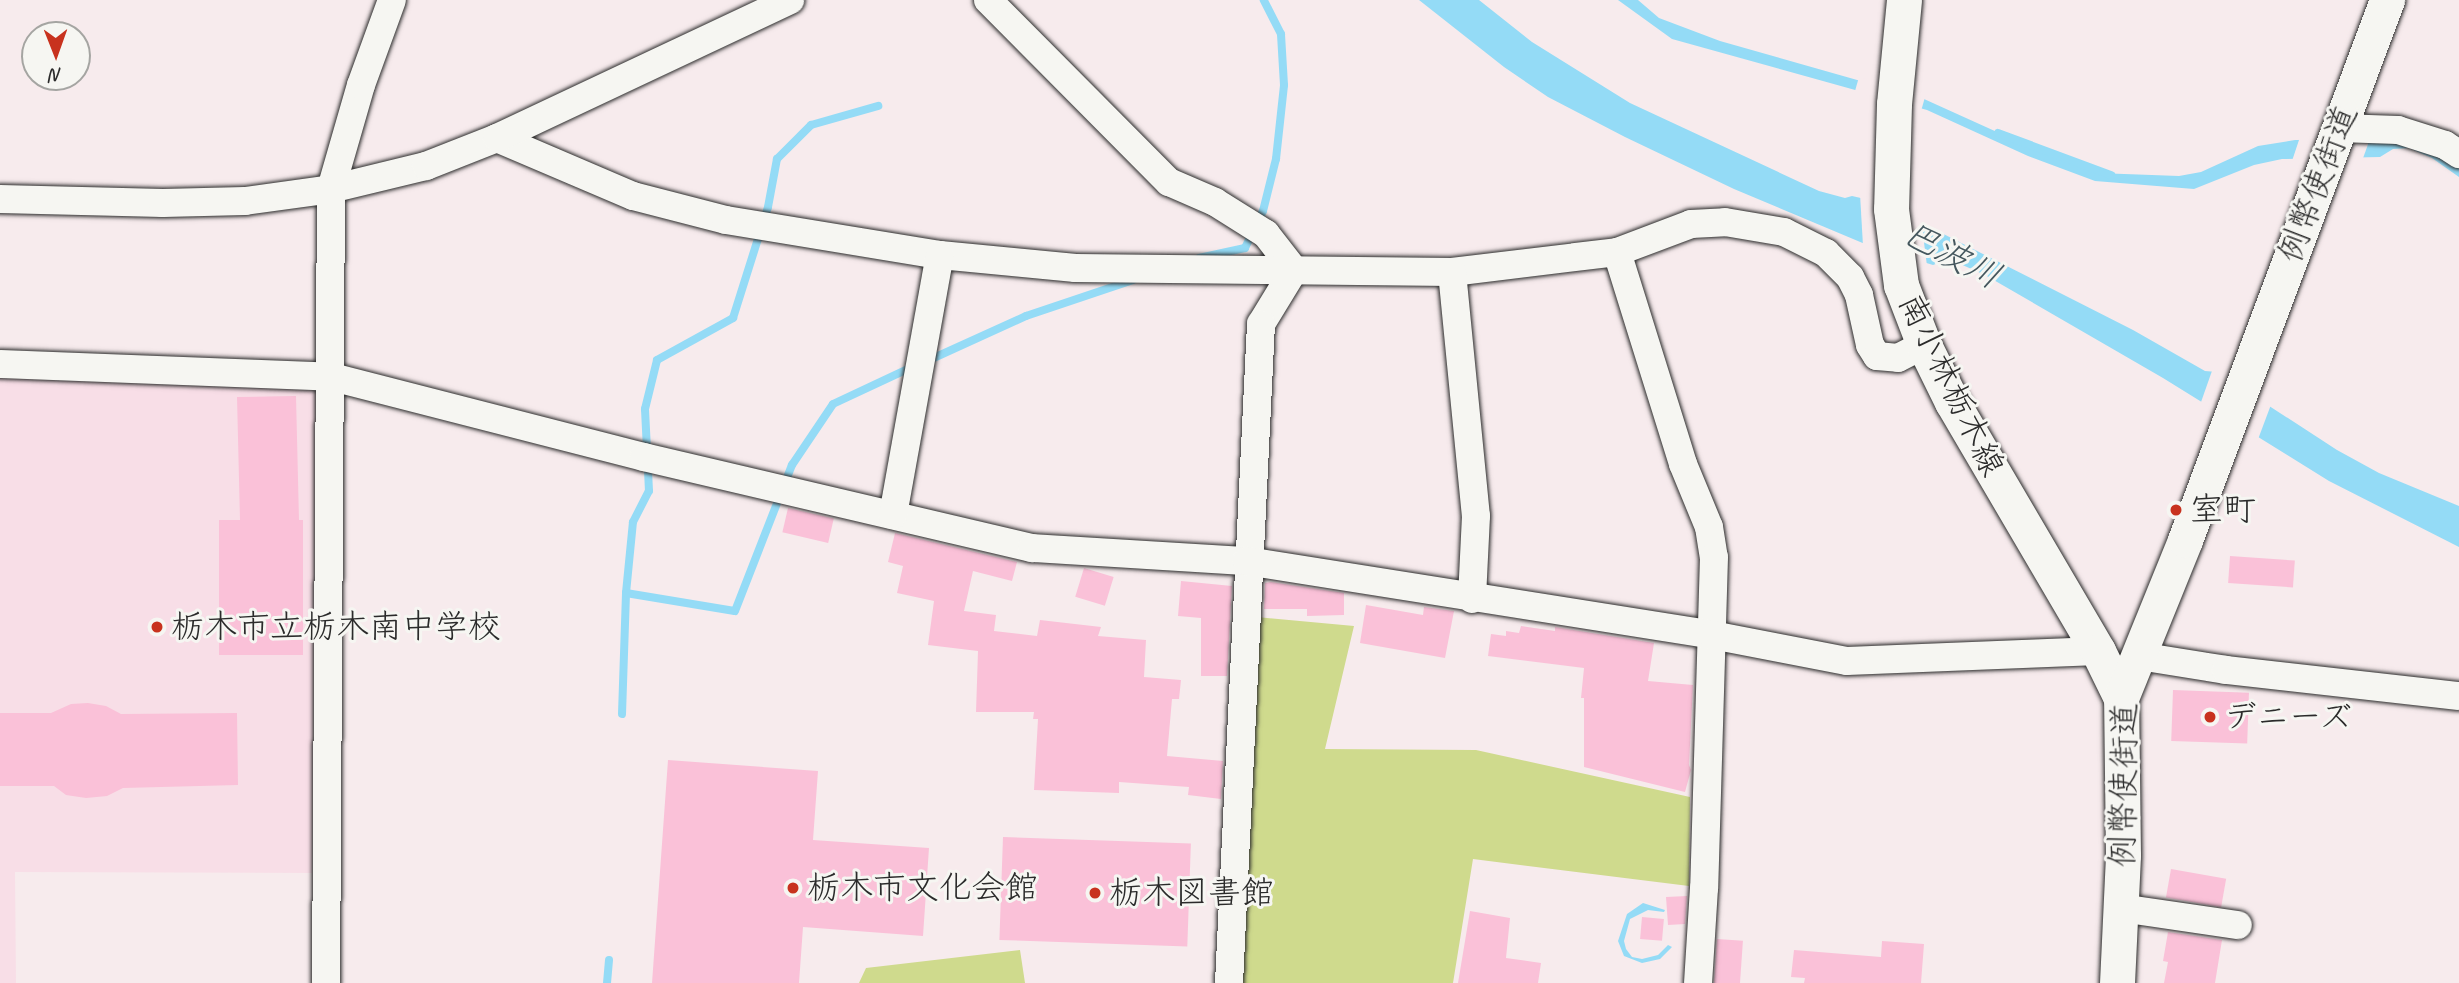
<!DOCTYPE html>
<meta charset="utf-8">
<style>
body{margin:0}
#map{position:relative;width:2459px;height:983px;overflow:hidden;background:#f7ebed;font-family:Caveat,"Klee One",sans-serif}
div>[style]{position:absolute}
.built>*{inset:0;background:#f8dee7}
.green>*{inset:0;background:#cfda8d}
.water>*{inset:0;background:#94dbf6}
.pier>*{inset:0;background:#f7ebed;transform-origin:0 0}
.stream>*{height:8px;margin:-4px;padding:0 4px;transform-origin:4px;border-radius:4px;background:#94dbf6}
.building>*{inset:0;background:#fac1d8;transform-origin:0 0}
.roads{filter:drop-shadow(0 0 2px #2b2b2b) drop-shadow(0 0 2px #2b2b2b)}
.minor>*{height:28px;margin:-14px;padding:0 14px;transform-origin:14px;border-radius:14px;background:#f6f6f2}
.major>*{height:35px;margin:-17.5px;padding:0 17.5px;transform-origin:17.5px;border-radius:17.5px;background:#f6f6f2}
.dots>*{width:19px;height:19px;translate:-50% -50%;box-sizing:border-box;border:4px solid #f6f6f2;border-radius:50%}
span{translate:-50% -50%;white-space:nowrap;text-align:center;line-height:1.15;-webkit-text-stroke:6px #f6f6f2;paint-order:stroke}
.street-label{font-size:33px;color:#2b2b2b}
.poi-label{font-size:33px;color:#2b2b2b}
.left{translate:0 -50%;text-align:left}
.water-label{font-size:35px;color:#45575e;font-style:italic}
.north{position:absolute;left:21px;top:21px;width:70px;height:70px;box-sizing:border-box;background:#f6f6f2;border:2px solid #a5a5a2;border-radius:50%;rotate:179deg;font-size:19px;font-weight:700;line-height:28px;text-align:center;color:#2b2b2b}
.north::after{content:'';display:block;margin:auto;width:24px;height:32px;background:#c8321e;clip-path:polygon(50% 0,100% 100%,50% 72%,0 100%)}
</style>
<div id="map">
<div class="built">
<i style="clip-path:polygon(0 374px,316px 383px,312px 873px,15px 872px,16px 983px,0 983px)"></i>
</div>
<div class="green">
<i style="clip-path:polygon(1257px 617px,1354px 626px,1325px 749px,1476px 750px,1690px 797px,1689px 886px,1473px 859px,1453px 983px,1241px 983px)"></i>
<i style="clip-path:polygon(1020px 950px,1025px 983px,859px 983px,866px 968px)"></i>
</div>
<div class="water">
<i style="clip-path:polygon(1419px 0,1479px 0,1532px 42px,1630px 103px,1819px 191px,1845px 198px,1852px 196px,1874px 201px,1904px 214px,2133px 330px,2205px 371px,2217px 372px,2337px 450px,2379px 473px,2459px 506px,2459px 547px,2329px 481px,2163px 378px,1985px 275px,1949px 259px,1933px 265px,1865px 244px,1734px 189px,1625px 137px,1548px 97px,1504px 67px)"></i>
<i style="clip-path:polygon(1618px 0,1638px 0,1659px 18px,1720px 41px,1924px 99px,2041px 152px,2097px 173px,2179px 176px,2201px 172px,2258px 146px,2295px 140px,2381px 139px,2459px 163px,2459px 177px,2432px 158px,2409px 148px,2393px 149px,2380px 157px,2282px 159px,2254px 165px,2194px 189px,2095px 181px,2028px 156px,1927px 110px,1672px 39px)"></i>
<i style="clip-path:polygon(1643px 903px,1665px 910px,1664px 912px,1648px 910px,1630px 919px,1624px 941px,1626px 949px,1632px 957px,1642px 959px,1658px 955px,1668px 945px,1672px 947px,1660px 959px,1642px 963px,1624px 956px,1618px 941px,1627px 914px)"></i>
</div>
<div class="pier">
<i style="left:1859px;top:77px;width:69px;height:16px;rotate:16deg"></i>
<i style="clip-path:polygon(2371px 136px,2362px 161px,2292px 161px,2300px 137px)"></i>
<i style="clip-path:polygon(1860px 194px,1921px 219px,1927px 266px,1863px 246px)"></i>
<i style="clip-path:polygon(2213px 368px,2272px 402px,2257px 442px,2200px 405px)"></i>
</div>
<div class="stream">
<i style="left:1998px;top:133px;width:121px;rotate:20.4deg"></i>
<i style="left:1199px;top:258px;width:47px;rotate:-12.3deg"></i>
<i style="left:1245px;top:248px;width:41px;rotate:-64.1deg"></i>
<i style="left:1263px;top:211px;width:54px;rotate:-76deg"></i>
<i style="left:1276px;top:159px;width:74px;rotate:-83.8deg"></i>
<i style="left:1284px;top:85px;width:51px;rotate:-93.4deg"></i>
<i style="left:1281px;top:34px;width:38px;rotate:-117deg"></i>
<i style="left:927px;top:361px;width:109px;rotate:-24.4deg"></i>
<i style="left:1026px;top:316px;width:113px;rotate:-18.6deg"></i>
<i style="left:626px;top:593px;width:71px;rotate:-84.4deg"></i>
<i style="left:633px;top:522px;width:35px;rotate:-63deg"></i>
<i style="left:649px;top:491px;width:82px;rotate:-92.8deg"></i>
<i style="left:645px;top:409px;width:50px;rotate:-76.2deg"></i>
<i style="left:657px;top:360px;width:87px;rotate:-28.9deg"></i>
<i style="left:733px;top:318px;width:116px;rotate:-72.5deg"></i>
<i style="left:768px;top:207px;width:49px;rotate:-79.4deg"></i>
<i style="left:777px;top:159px;width:48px;rotate:-45deg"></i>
<i style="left:811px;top:125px;width:70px;rotate:-15.8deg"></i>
<i style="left:622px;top:714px;width:121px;rotate:-88.1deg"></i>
<i style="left:626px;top:593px;width:110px;rotate:9.4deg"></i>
<i style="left:735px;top:611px;width:157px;rotate:-68.7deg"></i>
<i style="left:792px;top:465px;width:73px;rotate:-56.1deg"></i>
<i style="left:833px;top:404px;width:87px;rotate:-25.1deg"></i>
<i style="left:607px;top:983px;width:23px;rotate:-85deg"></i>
</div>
<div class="building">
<i style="clip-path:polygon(296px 396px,299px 520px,303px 520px,303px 655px,219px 655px,219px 520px,240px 520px,237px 397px)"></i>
<i style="left:788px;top:508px;width:47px;height:25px;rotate:13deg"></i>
<i style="clip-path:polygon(895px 533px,1017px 562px,1012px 581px,973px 571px,964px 611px,996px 615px,994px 631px,1037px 636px,1040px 620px,1101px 627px,1098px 636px,1146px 640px,1144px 677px,1181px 680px,1179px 699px,1172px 699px,1167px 756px,1223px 761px,1221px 799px,1188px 795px,1189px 787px,1119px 782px,1119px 793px,1034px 790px,1038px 719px,1033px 719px,1034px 712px,976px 712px,978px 651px,928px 645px,934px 601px,897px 593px,903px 566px,888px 562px)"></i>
<i style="left:2230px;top:556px;width:65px;height:27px;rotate:4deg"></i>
<i style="left:1084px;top:568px;width:31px;height:30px;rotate:17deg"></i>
<i style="clip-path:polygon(1181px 581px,1232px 586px,1227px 676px,1201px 676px,1201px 618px,1178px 616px)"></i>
<i style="clip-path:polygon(1271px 582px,1344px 593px,1344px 615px,1307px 616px,1307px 609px,1264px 609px,1265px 583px)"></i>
<i style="clip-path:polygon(1366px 605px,1423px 615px,1424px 607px,1454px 611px,1445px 658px,1360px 643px)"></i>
<i style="clip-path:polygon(1521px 626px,1555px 631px,1555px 627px,1654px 643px,1648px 681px,1693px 685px,1689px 765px,1691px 770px,1685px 792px,1584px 767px,1584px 698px,1581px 698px,1584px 668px,1488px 656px,1491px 634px,1506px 636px,1506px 631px,1519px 633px)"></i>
<i style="left:2173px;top:690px;width:76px;height:51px;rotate:2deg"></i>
<i style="clip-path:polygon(88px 703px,106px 706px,121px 714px,237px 713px,238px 785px,123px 788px,107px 796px,86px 798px,66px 795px,54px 786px,0 786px,0 713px,51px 713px,71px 704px)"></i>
<i style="clip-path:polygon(668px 760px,818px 771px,813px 840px,929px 848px,923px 936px,803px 927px,799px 983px,652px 983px)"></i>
<i style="left:1003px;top:837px;width:188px;height:103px;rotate:2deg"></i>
<i style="left:2171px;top:869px;width:56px;height:29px;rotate:10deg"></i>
<i style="clip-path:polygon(1687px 896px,1685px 924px,1668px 925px,1666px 897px)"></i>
<i style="clip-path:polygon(1470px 911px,1510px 918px,1506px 958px,1541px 963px,1538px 983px,1458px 983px)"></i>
<i style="left:1642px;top:917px;width:22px;height:22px;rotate:5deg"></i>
<i style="clip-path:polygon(2168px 932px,2222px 940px,2215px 983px,2164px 983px,2168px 962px,2163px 961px)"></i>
<i style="left:1717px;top:939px;width:26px;height:44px;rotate:4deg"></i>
<i style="clip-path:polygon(1882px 941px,1924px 944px,1921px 983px,1804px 983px,1805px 978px,1791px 977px,1794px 950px,1881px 957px)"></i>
</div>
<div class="roads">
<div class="minor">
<i style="left:988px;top:0;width:257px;rotate:45.2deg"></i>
<i style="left:1169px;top:182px;width:50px;rotate:23.5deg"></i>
<i style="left:1215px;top:202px;width:60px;rotate:32.1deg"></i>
<i style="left:1266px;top:234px;width:46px;rotate:52.1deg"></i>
<i style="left:1294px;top:270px;width:63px;rotate:121.4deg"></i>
<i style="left:1261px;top:324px;width:660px;rotate:92.78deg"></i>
<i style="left:2339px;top:128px;width:59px;rotate:1.9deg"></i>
<i style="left:2398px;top:130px;width:49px;rotate:17.7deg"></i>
<i style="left:2445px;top:145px;width:17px;rotate:33deg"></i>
<i style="left:497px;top:138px;width:148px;rotate:23.1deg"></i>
<i style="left:633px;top:196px;width:96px;rotate:14.5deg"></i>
<i style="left:726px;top:220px;width:217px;rotate:9.3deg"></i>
<i style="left:940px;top:255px;width:136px;rotate:5.5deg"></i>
<i style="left:1075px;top:268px;width:377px;rotate:0.6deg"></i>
<i style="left:1452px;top:272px;width:166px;rotate:-6.9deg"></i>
<i style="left:1617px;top:252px;width:79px;rotate:-20.7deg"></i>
<i style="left:1691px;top:224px;width:34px;rotate:-3deg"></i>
<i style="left:1725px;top:222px;width:60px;rotate:9.6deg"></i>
<i style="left:1784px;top:232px;width:47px;rotate:26.6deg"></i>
<i style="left:1826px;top:253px;width:34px;rotate:45deg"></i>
<i style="left:1850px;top:277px;width:20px;rotate:63deg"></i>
<i style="left:1859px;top:295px;width:51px;rotate:77.6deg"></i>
<i style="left:1870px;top:345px;width:13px;rotate:58deg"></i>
<i style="left:1877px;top:356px;width:21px;rotate:5deg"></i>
<i style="left:1898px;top:358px;width:29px;rotate:-27deg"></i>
<i style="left:0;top:199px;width:163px;rotate:1.4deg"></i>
<i style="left:163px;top:203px;width:82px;rotate:-1.4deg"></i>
<i style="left:245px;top:201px;width:87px;rotate:-7.9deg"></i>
<i style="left:331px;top:189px;width:98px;rotate:-13.6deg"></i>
<i style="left:426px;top:166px;width:76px;rotate:-21.5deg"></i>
<i style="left:497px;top:138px;width:324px;rotate:-25.2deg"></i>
<i style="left:1617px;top:252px;width:222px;rotate:72.7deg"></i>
<i style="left:1683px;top:464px;width:68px;rotate:67.6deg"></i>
<i style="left:1709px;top:527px;width:30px;rotate:81deg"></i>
<i style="left:1714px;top:557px;width:331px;rotate:91.7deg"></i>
<i style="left:1704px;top:888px;width:95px;rotate:93.6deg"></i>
<i style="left:1452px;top:272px;width:245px;rotate:84.4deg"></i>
<i style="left:1476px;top:516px;width:83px;rotate:92.8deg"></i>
<i style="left:0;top:364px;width:332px;rotate:2.2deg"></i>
<i style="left:332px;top:377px;width:322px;rotate:14.4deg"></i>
<i style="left:644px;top:457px;width:399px;rotate:13.2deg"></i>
<i style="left:1032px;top:548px;width:215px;rotate:3.5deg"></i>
<i style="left:1247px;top:561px;width:471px;rotate:9deg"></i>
<i style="left:1712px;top:635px;width:137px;rotate:10.9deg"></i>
<i style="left:1847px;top:661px;width:251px;rotate:-2.3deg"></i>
<i style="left:893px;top:515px;width:264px;rotate:-79.8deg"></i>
<i style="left:2139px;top:656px;width:88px;rotate:9.1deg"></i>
<i style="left:2226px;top:670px;width:234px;rotate:6.4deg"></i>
<i style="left:2121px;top:908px;width:118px;rotate:8.3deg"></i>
<i style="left:326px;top:983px;width:794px;rotate:-89.64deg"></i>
<i style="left:331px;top:189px;width:108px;rotate:-73.9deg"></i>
<i style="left:361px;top:85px;width:90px;rotate:-70deg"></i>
</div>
<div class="major">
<i style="left:1904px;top:0;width:104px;rotate:95.5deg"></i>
<i style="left:1894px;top:104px;width:105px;rotate:91.6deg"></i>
<i style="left:1891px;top:209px;width:77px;rotate:82.5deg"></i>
<i style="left:1901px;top:285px;width:64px;rotate:69deg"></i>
<i style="left:1924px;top:345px;width:64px;rotate:63.8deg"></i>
<i style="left:1952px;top:402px;width:289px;rotate:59.6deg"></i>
<i style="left:2098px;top:651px;width:52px;rotate:63.9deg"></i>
<i style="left:2117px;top:983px;width:128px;rotate:-87.3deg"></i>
<i style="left:2123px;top:855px;width:157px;rotate:-90.7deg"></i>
<i style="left:2121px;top:698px;width:170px;rotate:-67.9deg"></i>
<i style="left:2185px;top:540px;width:577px;rotate:-69.49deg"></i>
</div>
</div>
<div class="dots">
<i style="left:2176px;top:510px;background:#c8321e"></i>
<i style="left:157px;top:627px;background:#c8321e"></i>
<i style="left:2210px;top:717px;background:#c8321e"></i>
<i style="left:793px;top:888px;background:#c8321e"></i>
<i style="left:1095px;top:893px;background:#c8321e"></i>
</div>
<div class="street-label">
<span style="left:2318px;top:184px;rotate:-69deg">例幣使街道</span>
<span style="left:1951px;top:385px;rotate:64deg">南小林栃木線</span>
<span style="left:2124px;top:785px;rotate:-89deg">例幣使街道</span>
</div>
<div class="poi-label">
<span class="left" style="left:2190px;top:510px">室町</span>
<span class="left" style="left:171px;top:627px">栃木市立栃木南中学校</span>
<span class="left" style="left:2224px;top:717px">デニーズ</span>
<span class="left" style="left:807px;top:888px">栃木市文化会館</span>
<span class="left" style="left:1109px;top:893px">栃木図書館</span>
</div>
<div class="water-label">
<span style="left:1952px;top:255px;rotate:28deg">巴波川</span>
</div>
<div class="north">N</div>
</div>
